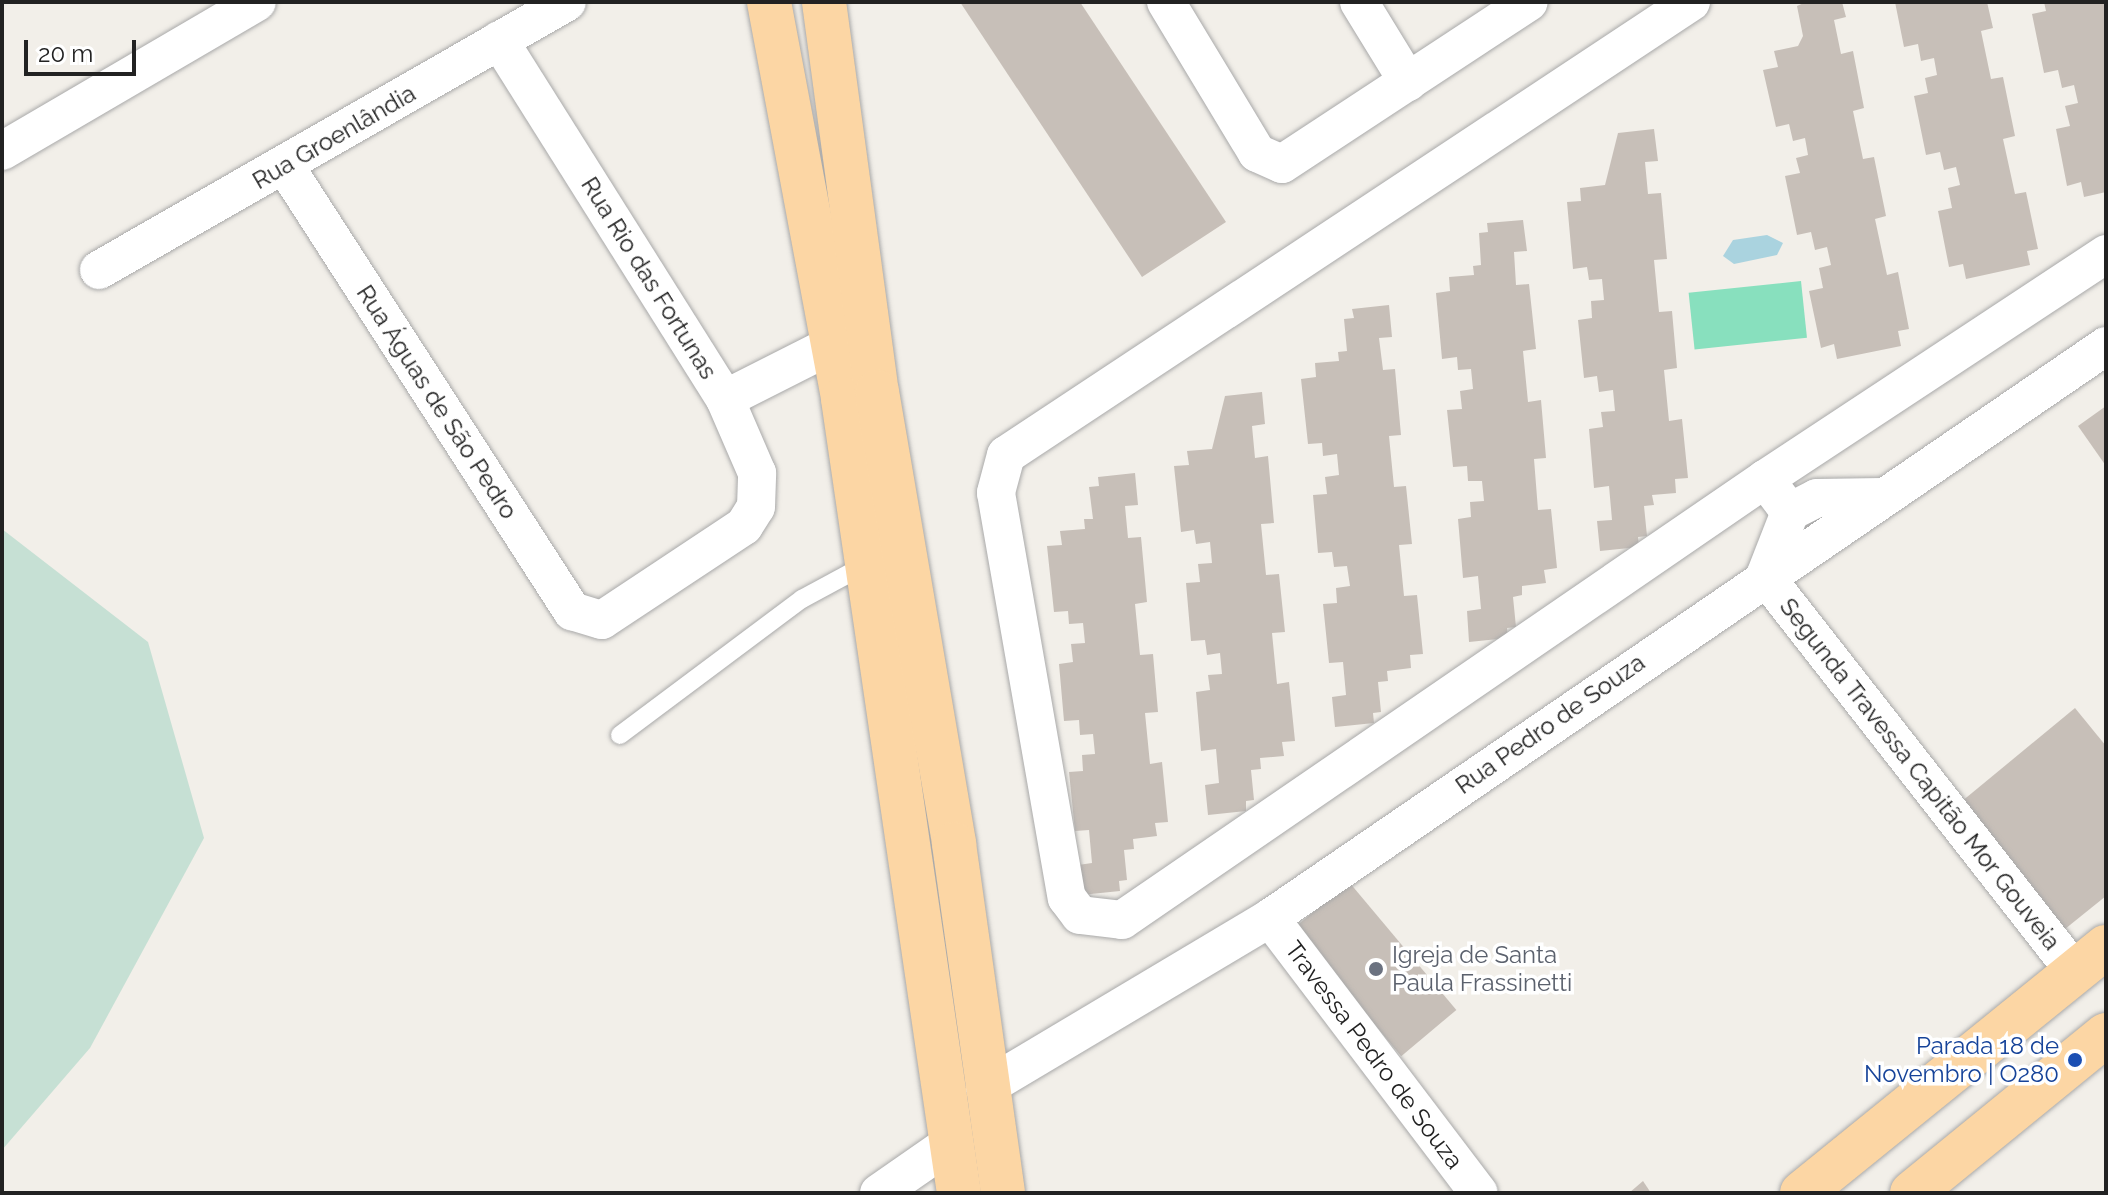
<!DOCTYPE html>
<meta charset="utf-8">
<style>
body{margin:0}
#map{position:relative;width:2108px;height:1195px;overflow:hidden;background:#f2efe9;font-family:Raleway,sans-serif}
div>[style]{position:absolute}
.wetland>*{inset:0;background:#c6e0d4}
.pitch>*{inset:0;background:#88e0be;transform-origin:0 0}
.water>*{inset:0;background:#aad3df}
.building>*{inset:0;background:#c7bfb8;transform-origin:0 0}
.roads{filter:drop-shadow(0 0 2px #a9a9a9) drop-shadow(0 0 2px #a9a9a9)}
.lane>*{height:18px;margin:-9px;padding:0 9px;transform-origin:9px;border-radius:9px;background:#fff}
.street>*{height:38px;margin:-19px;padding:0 19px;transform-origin:19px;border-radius:19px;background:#fff}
.primary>*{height:44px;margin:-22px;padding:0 22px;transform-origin:22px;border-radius:22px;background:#fcd6a4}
.dots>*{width:22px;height:22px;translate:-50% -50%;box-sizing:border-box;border:4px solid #fff;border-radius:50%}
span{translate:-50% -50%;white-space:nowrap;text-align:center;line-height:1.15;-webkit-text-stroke:7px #fff;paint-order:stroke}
.street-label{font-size:24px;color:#222}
.worship-label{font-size:24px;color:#5b616d}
.left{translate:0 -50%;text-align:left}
.transit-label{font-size:24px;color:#164399}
.right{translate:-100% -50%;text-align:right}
.frame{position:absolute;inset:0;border:4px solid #222;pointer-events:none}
.scale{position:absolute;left:24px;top:40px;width:112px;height:36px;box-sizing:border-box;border:4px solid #222;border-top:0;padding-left:10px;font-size:24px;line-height:28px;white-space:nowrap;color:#222;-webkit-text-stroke:6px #fff;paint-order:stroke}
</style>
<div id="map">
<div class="wetland">
<i style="clip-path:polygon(2px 529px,148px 642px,204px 838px,90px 1048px,2px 1150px)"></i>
</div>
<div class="pitch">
<i style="left:1801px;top:281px;width:57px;height:113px;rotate:84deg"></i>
</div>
<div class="water">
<i style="clip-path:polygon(1767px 235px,1783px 243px,1777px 255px,1734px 264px,1723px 256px,1733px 240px)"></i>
</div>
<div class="building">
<i style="clip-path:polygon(960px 2px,1080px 2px,1226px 222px,1142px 277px)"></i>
<i style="clip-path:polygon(1806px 2px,1842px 2px,1846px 17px,1834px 20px,1841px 54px,1853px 51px,1864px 108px,1853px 111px,1863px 159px,1874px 157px,1886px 216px,1875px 219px,1887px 275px,1898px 272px,1909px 329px,1898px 331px,1901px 346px,1837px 359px,1834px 344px,1821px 348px,1809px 291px,1823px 288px,1819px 268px,1831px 265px,1827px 247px,1815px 250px,1811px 232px,1797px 235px,1785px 176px,1800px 173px,1796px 158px,1808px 155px,1805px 138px,1793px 141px,1789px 124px,1776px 127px,1763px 70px,1778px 67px,1774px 51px,1798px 46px,1803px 36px,1797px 6px)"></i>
<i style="clip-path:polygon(1895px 2px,1987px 2px,1993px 28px,1981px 31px,1991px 79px,2003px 77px,2015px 136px,2003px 139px,2015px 194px,2026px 192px,2038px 249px,2027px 251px,2030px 265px,1966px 279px,1963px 264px,1949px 267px,1938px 211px,1952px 208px,1948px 188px,1960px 185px,1956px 167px,1944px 170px,1940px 152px,1926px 155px,1914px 96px,1928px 93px,1925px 78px,1937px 75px,1934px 58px,1921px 61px,1918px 44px,1904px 47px)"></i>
<i style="clip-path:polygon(2044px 2px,2106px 2px,2106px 192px,2084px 197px,2081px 182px,2067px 186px,2056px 129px,2070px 126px,2065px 106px,2078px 103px,2074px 85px,2062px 88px,2058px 70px,2044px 73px,2032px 14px,2046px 11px)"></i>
<i style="clip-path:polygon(1654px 129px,1658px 161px,1645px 162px,1648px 194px,1661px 193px,1667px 259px,1654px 260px,1659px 312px,1672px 311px,1677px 368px,1664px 370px,1669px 421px,1682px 419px,1688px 478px,1675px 479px,1676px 493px,1652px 495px,1654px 505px,1644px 506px,1647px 536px,1638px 537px,1639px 547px,1600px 551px,1597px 521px,1612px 520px,1609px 486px,1594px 488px,1589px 429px,1603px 427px,1601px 412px,1615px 411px,1613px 390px,1599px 392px,1597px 376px,1584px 378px,1578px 320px,1592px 318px,1591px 301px,1604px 300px,1602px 279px,1589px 280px,1587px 267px,1573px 269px,1567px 202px,1581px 201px,1580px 188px,1605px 185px,1618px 133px)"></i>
<i style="clip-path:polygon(1523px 220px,1527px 251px,1514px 252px,1516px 285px,1529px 284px,1536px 349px,1523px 351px,1528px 402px,1541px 400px,1546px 458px,1534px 459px,1538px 510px,1551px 509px,1557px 568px,1544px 570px,1546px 583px,1522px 586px,1522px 595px,1513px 597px,1516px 627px,1507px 628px,1508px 638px,1469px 642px,1467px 611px,1481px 609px,1478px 576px,1463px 578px,1458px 519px,1471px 517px,1470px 502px,1484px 501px,1482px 481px,1468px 481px,1467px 466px,1453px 467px,1447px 410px,1462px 409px,1460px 391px,1473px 389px,1471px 369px,1458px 370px,1457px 357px,1442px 359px,1436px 293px,1450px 291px,1449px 277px,1474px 275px,1473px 266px,1481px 265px,1479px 233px,1488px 232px,1487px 223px)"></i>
<i style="clip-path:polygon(1389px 305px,1392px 337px,1379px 338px,1383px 370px,1395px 369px,1401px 435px,1389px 436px,1394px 487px,1406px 486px,1412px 544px,1399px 545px,1404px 596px,1417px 595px,1423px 654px,1410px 655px,1411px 668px,1387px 671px,1388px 681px,1378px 682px,1381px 712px,1373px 713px,1374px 723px,1335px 727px,1332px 697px,1346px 695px,1343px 662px,1329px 663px,1323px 604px,1337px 603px,1336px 588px,1350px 586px,1347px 566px,1334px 567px,1332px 552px,1318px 553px,1313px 495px,1327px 494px,1325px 477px,1339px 475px,1337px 454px,1323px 456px,1322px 443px,1308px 444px,1301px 379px,1316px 377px,1315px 363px,1339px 361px,1338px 352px,1347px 351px,1344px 319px,1354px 318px,1352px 309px)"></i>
<i style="clip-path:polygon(1262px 392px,1265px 424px,1252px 426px,1255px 458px,1268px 456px,1274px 523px,1261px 524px,1266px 575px,1279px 574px,1285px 632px,1272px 633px,1277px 684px,1289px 682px,1295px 741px,1282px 742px,1284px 756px,1260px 758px,1261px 769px,1251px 770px,1254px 800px,1246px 801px,1246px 811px,1208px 815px,1205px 785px,1219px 783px,1216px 749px,1201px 751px,1196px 692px,1210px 690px,1208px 675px,1222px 674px,1220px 653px,1207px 655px,1205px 640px,1191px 641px,1186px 583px,1200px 582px,1198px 564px,1212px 563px,1210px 542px,1196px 544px,1194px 530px,1181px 532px,1174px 466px,1189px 465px,1187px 451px,1212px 449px,1225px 396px)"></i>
<i style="clip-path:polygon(2106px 406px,2106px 466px,2078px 426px)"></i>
<i style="clip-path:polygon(1135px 473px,1138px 505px,1125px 506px,1128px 538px,1141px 537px,1147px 602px,1135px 604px,1140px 655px,1153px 654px,1158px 712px,1145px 713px,1150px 764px,1162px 762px,1168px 822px,1155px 823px,1157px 836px,1133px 839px,1134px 849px,1124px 850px,1127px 880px,1119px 881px,1120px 891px,1081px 895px,1078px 865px,1092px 863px,1089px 830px,1075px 831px,1069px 772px,1083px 771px,1082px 755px,1095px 754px,1093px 734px,1080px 735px,1079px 720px,1064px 721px,1059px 664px,1073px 662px,1071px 644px,1085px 643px,1083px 623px,1069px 624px,1068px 611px,1054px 612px,1047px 546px,1062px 545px,1060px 531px,1085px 529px,1084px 519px,1093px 519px,1089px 487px,1099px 486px,1098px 477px)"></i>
<i style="clip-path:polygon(2075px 708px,2106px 746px,2106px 896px,2065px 929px,1961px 802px)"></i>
<i style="left:1349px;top:882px;width:167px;height:72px;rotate:50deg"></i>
<i style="clip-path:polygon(1643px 1181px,1651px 1193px,1629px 1193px)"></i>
</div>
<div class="roads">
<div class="lane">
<i style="left:620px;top:735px;width:227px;rotate:-36.8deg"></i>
<i style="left:802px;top:599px;width:72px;rotate:-28.4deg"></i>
</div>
<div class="street">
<i style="left:1166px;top:2px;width:176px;rotate:58.9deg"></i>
<i style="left:1257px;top:153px;width:27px;rotate:24deg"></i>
<i style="left:1282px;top:164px;width:295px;rotate:-33.3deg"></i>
<i style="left:1359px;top:2px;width:94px;rotate:58.5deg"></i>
<i style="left:1691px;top:2px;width:821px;rotate:146.52deg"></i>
<i style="left:1006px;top:455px;width:39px;rotate:105deg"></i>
<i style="left:996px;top:493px;width:411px;rotate:80.1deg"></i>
<i style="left:1067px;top:898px;width:21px;rotate:53deg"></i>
<i style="left:1080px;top:915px;width:42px;rotate:6.8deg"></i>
<i style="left:1122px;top:920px;width:780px;rotate:-34.44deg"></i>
<i style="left:1765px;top:479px;width:41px;rotate:52.9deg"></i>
<i style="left:2px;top:151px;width:295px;rotate:-30.3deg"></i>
<i style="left:285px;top:166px;width:530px;rotate:57.18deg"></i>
<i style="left:572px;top:611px;width:31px;rotate:17deg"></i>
<i style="left:602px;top:620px;width:170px;rotate:-33.5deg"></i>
<i style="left:744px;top:526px;width:22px;rotate:-58deg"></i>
<i style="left:756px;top:507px;width:34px;rotate:-88deg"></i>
<i style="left:757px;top:473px;width:81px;rotate:-113.4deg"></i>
<i style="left:725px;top:399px;width:424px;rotate:-122.2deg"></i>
<i style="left:99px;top:270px;width:539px;rotate:-29.8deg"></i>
<i style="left:725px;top:399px;width:118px;rotate:-26.8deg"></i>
<i style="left:1765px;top:479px;width:409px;rotate:-33.4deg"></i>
<i style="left:1882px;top:497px;width:65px;rotate:179.1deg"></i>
<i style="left:1817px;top:498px;width:30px;rotate:153deg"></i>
<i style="left:1790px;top:512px;width:69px;rotate:111.3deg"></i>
<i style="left:1765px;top:576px;width:503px;rotate:51.95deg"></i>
<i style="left:1270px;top:918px;width:345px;rotate:52.8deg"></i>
<i style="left:985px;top:1088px;width:332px;rotate:-30.8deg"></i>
<i style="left:1270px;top:918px;width:1013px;rotate:-34.38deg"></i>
<i style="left:879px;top:1193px;width:84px;rotate:-34.8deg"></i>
</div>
<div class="primary">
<i style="left:769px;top:2px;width:404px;rotate:79.4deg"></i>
<i style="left:843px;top:399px;width:802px;rotate:81.69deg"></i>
<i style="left:824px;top:2px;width:394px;rotate:82.3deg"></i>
<i style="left:877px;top:392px;width:459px;rotate:80.3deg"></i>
<i style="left:954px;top:844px;width:352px;rotate:82deg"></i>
<i style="left:1802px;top:1193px;width:391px;rotate:-39deg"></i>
<i style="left:1912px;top:1193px;width:250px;rotate:-39.2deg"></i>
</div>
</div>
<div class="dots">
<i style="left:1376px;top:969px;background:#6b7280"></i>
<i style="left:2075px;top:1060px;background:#1a4fb4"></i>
</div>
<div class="street-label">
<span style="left:334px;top:137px;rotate:-30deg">Rua Groenlândia</span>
<span style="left:649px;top:278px;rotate:58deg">Rua Rio das Fortunas</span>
<span style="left:437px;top:402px;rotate:57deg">Rua Águas de São Pedro</span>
<span style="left:1550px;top:724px;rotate:-35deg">Rua Pedro de Souza</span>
<span style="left:1920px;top:774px;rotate:52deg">Segunda Travessa Capitão Mor Gouveia</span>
<span style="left:1374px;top:1055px;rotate:53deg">Travessa Pedro de Souza</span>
</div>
<div class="worship-label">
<span class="left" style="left:1392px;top:969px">Igreja de Santa<br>Paula Frassinetti</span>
</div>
<div class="transit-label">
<span class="right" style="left:2059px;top:1060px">Parada 18 de<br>Novembro | O280</span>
</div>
<div class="frame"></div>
<div class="scale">20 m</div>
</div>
